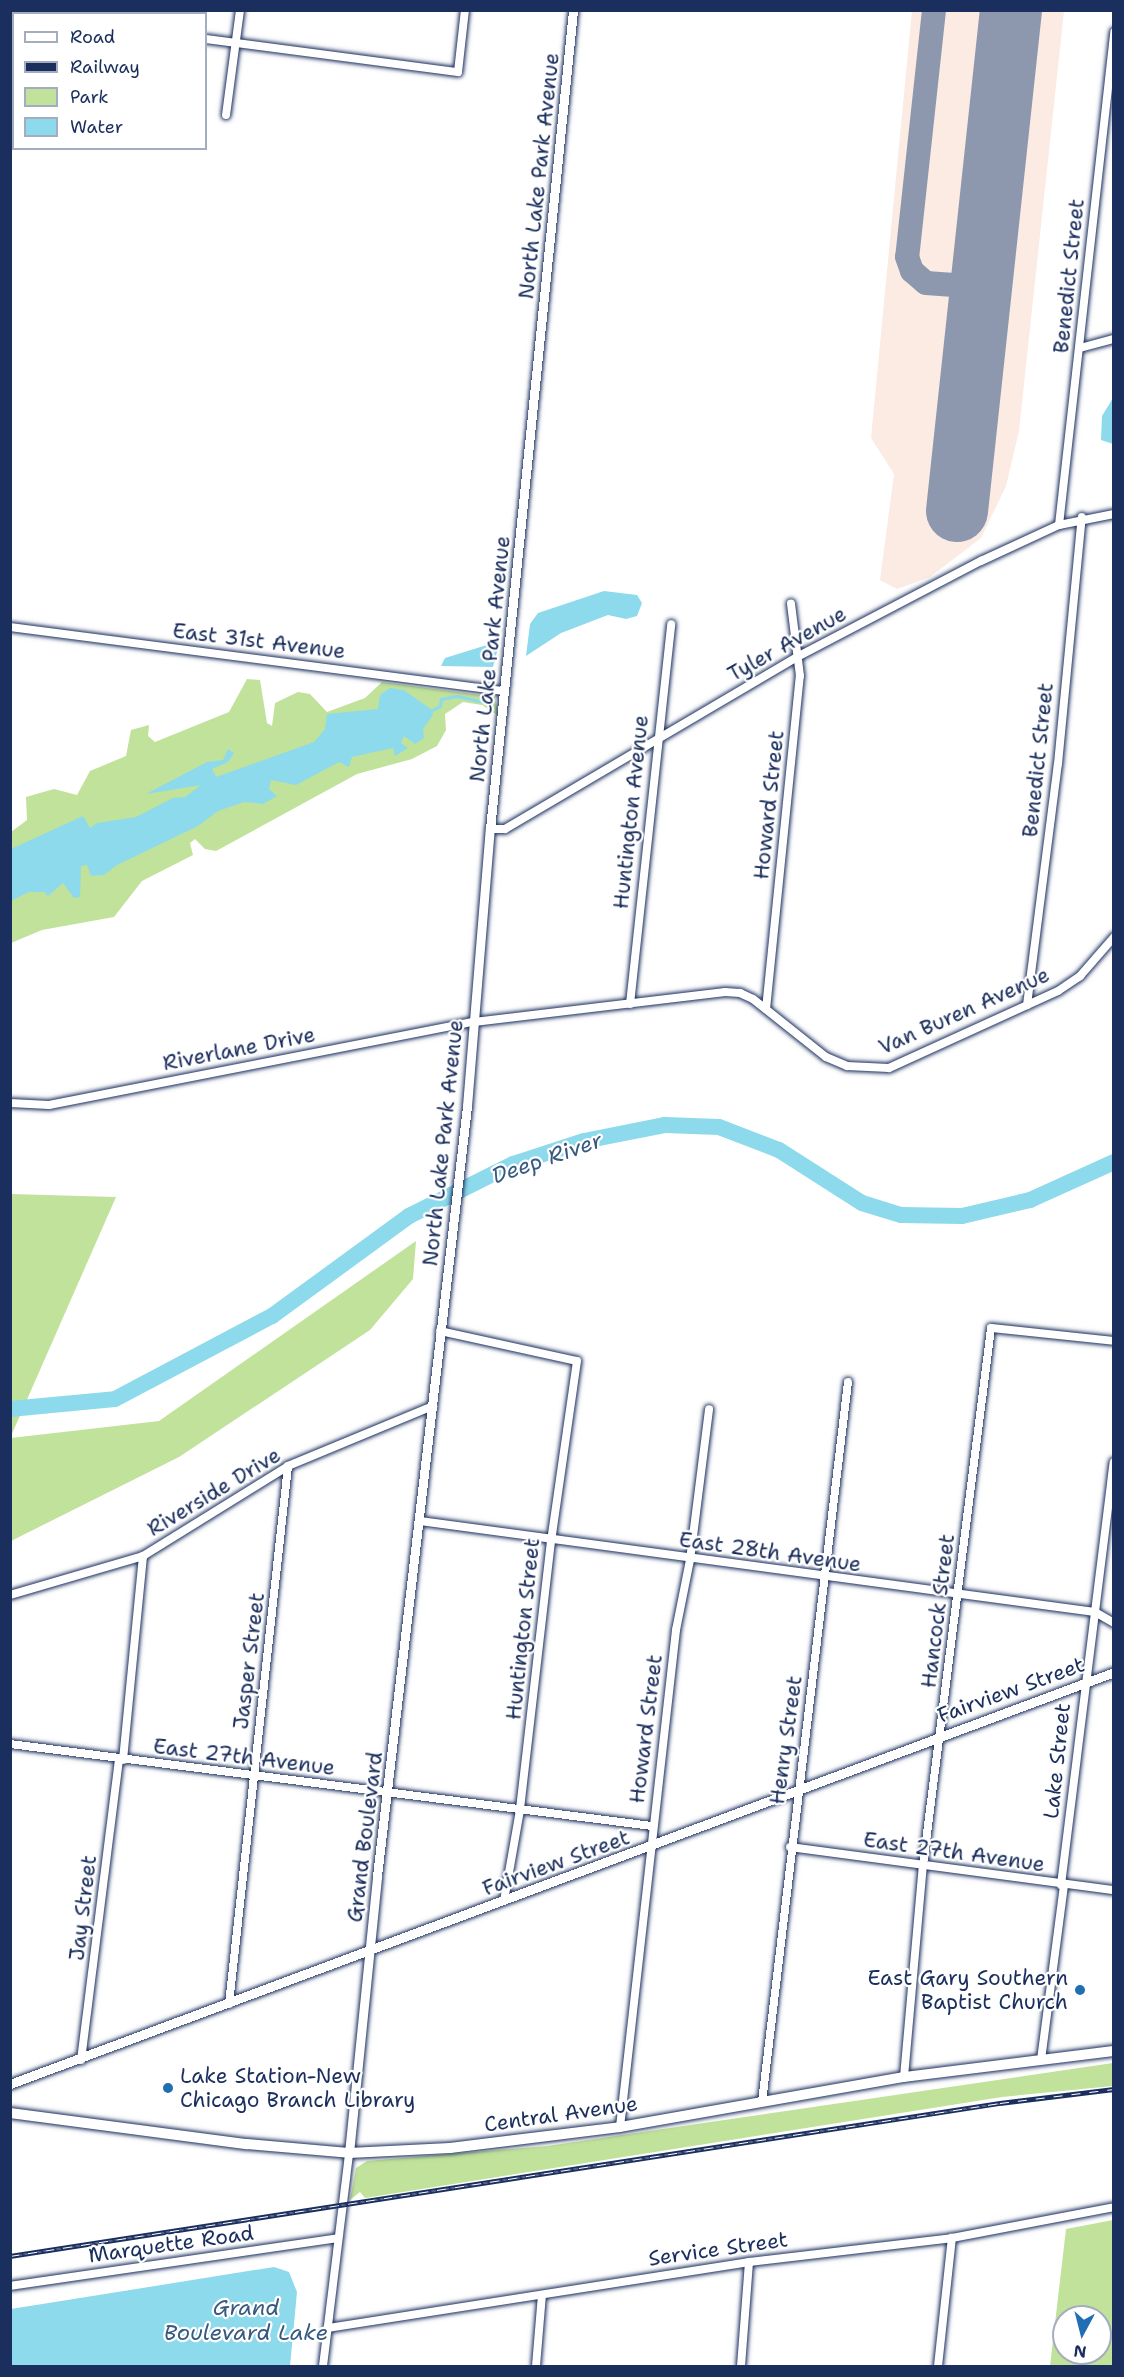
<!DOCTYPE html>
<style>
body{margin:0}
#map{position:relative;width:1124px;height:2377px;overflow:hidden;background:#fff;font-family:"Shantell Sans",sans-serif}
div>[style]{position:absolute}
.built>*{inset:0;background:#fbebe3}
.green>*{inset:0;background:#c1e29a}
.water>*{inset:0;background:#8cdaeb}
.stream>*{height:3px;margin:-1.5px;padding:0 1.5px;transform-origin:1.5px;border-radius:1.5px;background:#8cdaeb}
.river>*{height:16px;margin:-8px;padding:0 8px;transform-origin:8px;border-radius:8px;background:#8cdaeb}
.taxiway>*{height:24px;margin:-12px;padding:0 12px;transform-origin:12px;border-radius:12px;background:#8d97ae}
.runway>*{height:62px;margin:-31px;padding:0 31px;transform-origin:31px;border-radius:31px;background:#8d97ae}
.roads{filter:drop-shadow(0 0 2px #1b2f5e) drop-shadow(0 0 2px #1b2f5e)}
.minor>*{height:8px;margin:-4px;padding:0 4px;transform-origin:4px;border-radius:4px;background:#fff}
.tertiary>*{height:9px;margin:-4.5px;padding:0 4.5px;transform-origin:4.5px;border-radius:4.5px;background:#fff}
.secondary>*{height:10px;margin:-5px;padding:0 5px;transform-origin:5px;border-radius:5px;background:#fff}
.rail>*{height:5px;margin-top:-2.5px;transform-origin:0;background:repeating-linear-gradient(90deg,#fff 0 9px,#1b2f5e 0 18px);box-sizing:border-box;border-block:2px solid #1b2f5e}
.dots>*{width:16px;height:16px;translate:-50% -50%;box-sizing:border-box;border:3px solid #fff;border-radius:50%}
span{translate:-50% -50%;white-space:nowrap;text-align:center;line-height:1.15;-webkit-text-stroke:4.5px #fff;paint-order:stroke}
.street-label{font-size:21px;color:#1b2f5e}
.poi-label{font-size:21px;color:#1b2f5e}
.right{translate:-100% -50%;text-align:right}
.left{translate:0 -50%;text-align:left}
.water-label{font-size:22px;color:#375a81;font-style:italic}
.frame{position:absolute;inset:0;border:12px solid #1b2f5e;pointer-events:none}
.legend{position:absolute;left:12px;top:12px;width:195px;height:138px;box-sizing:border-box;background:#fff;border:2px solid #a4acbf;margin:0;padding:8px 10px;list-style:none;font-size:18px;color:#1b2f5e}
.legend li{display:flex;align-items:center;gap:12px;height:30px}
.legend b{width:30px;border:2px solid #a4acbf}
.north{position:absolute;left:1052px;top:2305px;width:60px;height:60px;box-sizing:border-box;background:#fff;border:2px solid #a4acbf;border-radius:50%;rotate:187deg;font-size:16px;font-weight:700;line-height:24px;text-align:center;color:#1b2f5e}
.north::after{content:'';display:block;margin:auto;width:21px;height:27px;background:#1f6fb2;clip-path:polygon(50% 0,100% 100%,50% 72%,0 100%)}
</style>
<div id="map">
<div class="built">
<i style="clip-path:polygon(912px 10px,1064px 11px,1019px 431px,1006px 486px,981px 538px,930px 577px,897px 589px,880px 580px,894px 474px,871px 438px)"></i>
</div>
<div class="green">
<i style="clip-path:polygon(247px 679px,260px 680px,267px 723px,272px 726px,275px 703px,298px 692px,310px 694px,327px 712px,365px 698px,382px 682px,495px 697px,499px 716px,482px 705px,463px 702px,445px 714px,446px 730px,437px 746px,412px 759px,357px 774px,216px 851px,205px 849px,195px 839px,190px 843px,193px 855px,142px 881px,114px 917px,42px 930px,11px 943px,11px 832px,27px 820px,26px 797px,54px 789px,77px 795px,90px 771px,126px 756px,131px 730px,149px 725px,148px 736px,155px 742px,229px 712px)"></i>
<i style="clip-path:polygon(11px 1194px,116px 1197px,11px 1436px,10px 1194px)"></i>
<i style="clip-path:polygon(416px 1241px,413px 1279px,370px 1330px,179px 1457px,11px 1541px,11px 1438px,159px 1421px)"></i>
<i style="clip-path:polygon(1113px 2063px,1113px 2086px,1002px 2097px,365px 2198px,360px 2192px,350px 2200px,356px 2168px,367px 2161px,547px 2146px)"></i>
<i style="clip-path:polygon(evenodd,1113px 2220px,1113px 2366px,1050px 2366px,1066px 2229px,1113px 2220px,1064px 2317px,1100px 2317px,1100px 2353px,1064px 2353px,1064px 2317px)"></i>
</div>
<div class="water">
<i style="clip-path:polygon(1113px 398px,1114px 444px,1113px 444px,1101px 440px,1102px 416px)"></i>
<i style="clip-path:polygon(604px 591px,637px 595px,642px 603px,637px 616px,626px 619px,608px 615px,561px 633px,526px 656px,530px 624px,538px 613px)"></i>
<i style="clip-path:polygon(487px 645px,498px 648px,493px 667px,441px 666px,445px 658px)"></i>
<i style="clip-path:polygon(390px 688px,404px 690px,432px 710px,433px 715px,423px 729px,424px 738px,415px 744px,404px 736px,401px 743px,408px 748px,395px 756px,393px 748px,352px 757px,349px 767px,339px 762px,296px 785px,271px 780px,269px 789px,277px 796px,263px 804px,244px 802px,218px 811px,198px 826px,117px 865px,104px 875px,91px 876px,87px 865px,81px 866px,80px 897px,74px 898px,63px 883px,48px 896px,44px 892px,29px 892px,11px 901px,11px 849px,83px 816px,90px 828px,97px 823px,136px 817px,173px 798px,185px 797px,201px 785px,146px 794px,207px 762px,223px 760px,228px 749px,234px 753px,228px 762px,212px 769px,216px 777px,314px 742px,325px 729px,327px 714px,378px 709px,380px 695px)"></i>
<i style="clip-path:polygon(274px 2267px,289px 2272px,297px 2292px,290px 2366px,11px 2366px,11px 2309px)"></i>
</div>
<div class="stream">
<i style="left:432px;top:710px;width:9px;rotate:-27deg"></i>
<i style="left:440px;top:706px;width:7px;rotate:-82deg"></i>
<i style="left:441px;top:699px;width:16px;rotate:-11deg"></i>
<i style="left:457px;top:696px;width:36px;rotate:13deg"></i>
</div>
<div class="river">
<i style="left:10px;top:1409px;width:105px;rotate:-5.4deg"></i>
<i style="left:115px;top:1399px;width:178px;rotate:-27.9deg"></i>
<i style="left:272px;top:1316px;width:170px;rotate:-36.1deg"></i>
<i style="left:409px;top:1216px;width:116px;rotate:-26.6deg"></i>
<i style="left:513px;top:1164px;width:75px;rotate:-17.9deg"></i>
<i style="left:584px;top:1141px;width:83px;rotate:-11.2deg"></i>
<i style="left:665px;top:1125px;width:54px;rotate:2.1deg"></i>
<i style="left:719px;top:1127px;width:64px;rotate:21deg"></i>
<i style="left:779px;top:1150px;width:98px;rotate:32.6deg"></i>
<i style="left:862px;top:1203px;width:41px;rotate:17.1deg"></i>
<i style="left:901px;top:1215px;width:61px;rotate:0.9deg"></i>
<i style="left:962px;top:1216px;width:70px;rotate:-13.2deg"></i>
<i style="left:1030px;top:1200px;width:92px;rotate:-24.3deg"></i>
</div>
<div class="taxiway">
<i style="left:934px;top:10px;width:248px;rotate:96.2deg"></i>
<i style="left:907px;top:257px;width:15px;rotate:70deg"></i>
<i style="left:912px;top:271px;width:18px;rotate:41deg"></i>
<i style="left:926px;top:283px;width:56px;rotate:4.1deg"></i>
</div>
<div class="runway">
<i style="left:957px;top:511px;width:504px;rotate:-83.85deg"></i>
</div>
<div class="roads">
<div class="minor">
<i style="left:10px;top:14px;width:4px;rotate:14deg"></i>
<i style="left:206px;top:39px;width:254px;rotate:7.5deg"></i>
<i style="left:458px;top:72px;width:62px;rotate:-83.6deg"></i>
<i style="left:226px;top:115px;width:106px;rotate:-82.4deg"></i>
<i style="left:1080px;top:348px;width:35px;rotate:-15deg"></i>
<i style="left:1059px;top:525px;width:496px;rotate:-83.6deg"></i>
<i style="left:10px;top:627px;width:498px;rotate:7.4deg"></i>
<i style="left:490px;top:829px;width:15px"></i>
<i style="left:505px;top:829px;width:339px;rotate:-30.5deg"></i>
<i style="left:797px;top:657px;width:208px;rotate:-27.6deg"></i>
<i style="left:981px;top:561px;width:86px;rotate:-24.8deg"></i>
<i style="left:1059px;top:525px;width:56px;rotate:-11.3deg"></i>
<i style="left:630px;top:1004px;width:382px;rotate:-83.8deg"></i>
<i style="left:1027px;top:1005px;width:243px;rotate:-82.7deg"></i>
<i style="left:1058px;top:764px;width:248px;rotate:-84.5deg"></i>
<i style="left:766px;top:1009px;width:335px;rotate:-84.2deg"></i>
<i style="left:800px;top:676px;width:73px;rotate:-97.1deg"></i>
<i style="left:10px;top:1103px;width:39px;rotate:3deg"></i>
<i style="left:49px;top:1105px;width:433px;rotate:-11.1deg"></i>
<i style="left:474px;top:1022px;width:253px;rotate:-6.8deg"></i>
<i style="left:725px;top:992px;width:15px;rotate:4deg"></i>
<i style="left:740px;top:993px;width:14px;rotate:25deg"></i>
<i style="left:753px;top:999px;width:93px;rotate:38.5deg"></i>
<i style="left:826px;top:1057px;width:23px;rotate:23deg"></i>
<i style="left:847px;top:1066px;width:42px;rotate:2.7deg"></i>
<i style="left:889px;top:1068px;width:186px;rotate:-24.5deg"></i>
<i style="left:1058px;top:991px;width:27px;rotate:-34deg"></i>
<i style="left:1080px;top:976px;width:52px;rotate:-48.9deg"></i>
<i style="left:440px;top:1331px;width:140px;rotate:12.4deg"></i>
<i style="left:577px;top:1361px;width:182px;rotate:98.2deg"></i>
<i style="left:551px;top:1541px;width:271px;rotate:96.6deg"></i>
<i style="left:520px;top:1810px;width:92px;rotate:100deg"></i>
<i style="left:420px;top:1521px;width:681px;rotate:7.68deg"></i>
<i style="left:1095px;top:1612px;width:22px;rotate:30deg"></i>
<i style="left:10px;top:1595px;width:139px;rotate:-16.3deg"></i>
<i style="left:143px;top:1556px;width:171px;rotate:-31.8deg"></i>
<i style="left:288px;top:1466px;width:157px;rotate:-22.5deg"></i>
<i style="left:10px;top:1744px;width:647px;rotate:7.28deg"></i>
<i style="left:123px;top:1760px;width:205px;rotate:-84.4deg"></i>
<i style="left:790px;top:1847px;width:327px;rotate:7.6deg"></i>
<i style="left:1061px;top:1885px;width:426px;rotate:-82.9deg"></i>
<i style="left:229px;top:2004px;width:541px;rotate:-83.74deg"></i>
<i style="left:81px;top:2060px;width:302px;rotate:-82.8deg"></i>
<i style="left:1041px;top:2060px;width:177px;rotate:-82.5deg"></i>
<i style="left:904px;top:2077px;width:213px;rotate:-84.9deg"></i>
<i style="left:923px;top:1865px;width:541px;rotate:-82.78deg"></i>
<i style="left:991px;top:1328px;width:124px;rotate:6deg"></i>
<i style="left:762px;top:2102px;width:725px;rotate:-83.19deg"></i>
<i style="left:620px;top:2127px;width:500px;rotate:-83.57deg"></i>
<i style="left:676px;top:1630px;width:71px;rotate:-78.7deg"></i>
<i style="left:690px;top:1560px;width:152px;rotate:-82.8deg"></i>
<i style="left:10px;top:2286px;width:331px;rotate:-8.3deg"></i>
<i style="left:328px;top:2328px;width:426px;rotate:-8.9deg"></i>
<i style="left:749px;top:2262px;width:204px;rotate:-6.7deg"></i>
<i style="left:952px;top:2238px;width:165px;rotate:-10.8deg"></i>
<i style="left:323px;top:2366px;width:215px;rotate:-83deg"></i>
<i style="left:536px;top:2366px;width:71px;rotate:-85.2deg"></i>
<i style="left:741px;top:2366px;width:104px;rotate:-85.6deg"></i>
<i style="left:938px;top:2366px;width:129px;rotate:-83.8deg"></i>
</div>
<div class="tertiary">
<i style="left:10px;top:2084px;width:1178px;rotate:-20.46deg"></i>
<i style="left:349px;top:2153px;width:278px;rotate:-84.2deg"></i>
<i style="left:377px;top:1876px;width:775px;rotate:-83.33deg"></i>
<i style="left:467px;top:1106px;width:278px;rotate:-85.3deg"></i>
<i style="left:490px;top:829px;width:823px;rotate:-84.21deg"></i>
</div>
<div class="secondary">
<i style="left:10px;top:2113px;width:239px;rotate:7.5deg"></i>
<i style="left:247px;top:2144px;width:102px;rotate:5deg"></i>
<i style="left:349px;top:2153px;width:101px;rotate:-2.8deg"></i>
<i style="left:450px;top:2148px;width:171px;rotate:-7deg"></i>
<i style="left:620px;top:2127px;width:288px;rotate:-10deg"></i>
<i style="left:904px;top:2077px;width:212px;rotate:-7.1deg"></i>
</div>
</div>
<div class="rail">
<i style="left:10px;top:2256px;width:1002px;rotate:-8.79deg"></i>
<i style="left:1000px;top:2103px;width:115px;rotate:-7deg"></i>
</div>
<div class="dots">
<i style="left:1080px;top:1990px;background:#1f6fb2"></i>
<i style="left:168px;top:2088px;background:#1f6fb2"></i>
</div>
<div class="street-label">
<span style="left:539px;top:176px;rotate:-84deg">North Lake Park Avenue</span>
<span style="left:1069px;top:276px;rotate:-84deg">Benedict Street</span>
<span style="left:259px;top:641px;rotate:7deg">East 31st Avenue</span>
<span style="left:787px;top:644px;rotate:-29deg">Tyler Avenue</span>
<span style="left:490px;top:659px;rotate:-84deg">North Lake Park Avenue</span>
<span style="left:1038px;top:760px;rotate:-84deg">Benedict Street</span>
<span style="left:769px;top:805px;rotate:-84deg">Howard Street</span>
<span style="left:631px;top:812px;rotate:-84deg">Huntington Avenue</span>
<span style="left:964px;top:1011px;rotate:-24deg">Van Buren Avenue</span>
<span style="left:239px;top:1049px;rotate:-11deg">Riverlane Drive</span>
<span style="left:443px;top:1143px;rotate:-84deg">North Lake Park Avenue</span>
<span style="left:214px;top:1492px;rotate:-31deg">Riverside Drive</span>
<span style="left:770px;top:1552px;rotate:8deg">East 28th Avenue</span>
<span style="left:938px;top:1611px;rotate:-83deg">Hancock Street</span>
<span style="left:523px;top:1629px;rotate:-84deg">Huntington Street</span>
<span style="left:249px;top:1661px;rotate:-83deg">Jasper Street</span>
<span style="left:1011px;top:1690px;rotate:-20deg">Fairview Street</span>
<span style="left:646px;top:1729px;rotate:-83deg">Howard Street</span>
<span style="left:786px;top:1740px;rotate:-82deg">Henry Street</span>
<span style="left:244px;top:1757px;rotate:7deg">East 27th Avenue</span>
<span style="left:1057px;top:1761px;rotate:-84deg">Lake Street</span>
<span style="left:365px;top:1837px;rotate:-83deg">Grand Boulevard</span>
<span style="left:954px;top:1852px;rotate:8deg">East 27th Avenue</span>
<span style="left:556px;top:1863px;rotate:-20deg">Fairview Street</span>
<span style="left:83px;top:1908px;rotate:-83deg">Jay Street</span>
<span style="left:561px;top:2114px;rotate:-8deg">Central Avenue</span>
<span style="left:171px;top:2244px;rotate:-8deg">Marquette Road</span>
<span style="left:718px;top:2249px;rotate:-8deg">Service Street</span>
</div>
<div class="poi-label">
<span class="right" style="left:1068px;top:1990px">East Gary Southern<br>Baptist Church</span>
<span class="left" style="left:180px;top:2088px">Lake Station-New<br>Chicago Branch Library</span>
</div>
<div class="water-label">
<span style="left:547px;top:1158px;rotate:-19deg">Deep River</span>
<span style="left:246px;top:2320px">Grand<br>Boulevard Lake</span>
</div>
<div class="frame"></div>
<ul class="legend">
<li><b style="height:8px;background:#fff"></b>Road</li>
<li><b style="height:8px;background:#1b2f5e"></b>Railway</li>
<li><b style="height:16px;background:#c1e29a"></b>Park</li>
<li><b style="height:16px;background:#8cdaeb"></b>Water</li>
</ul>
<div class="north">N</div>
</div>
